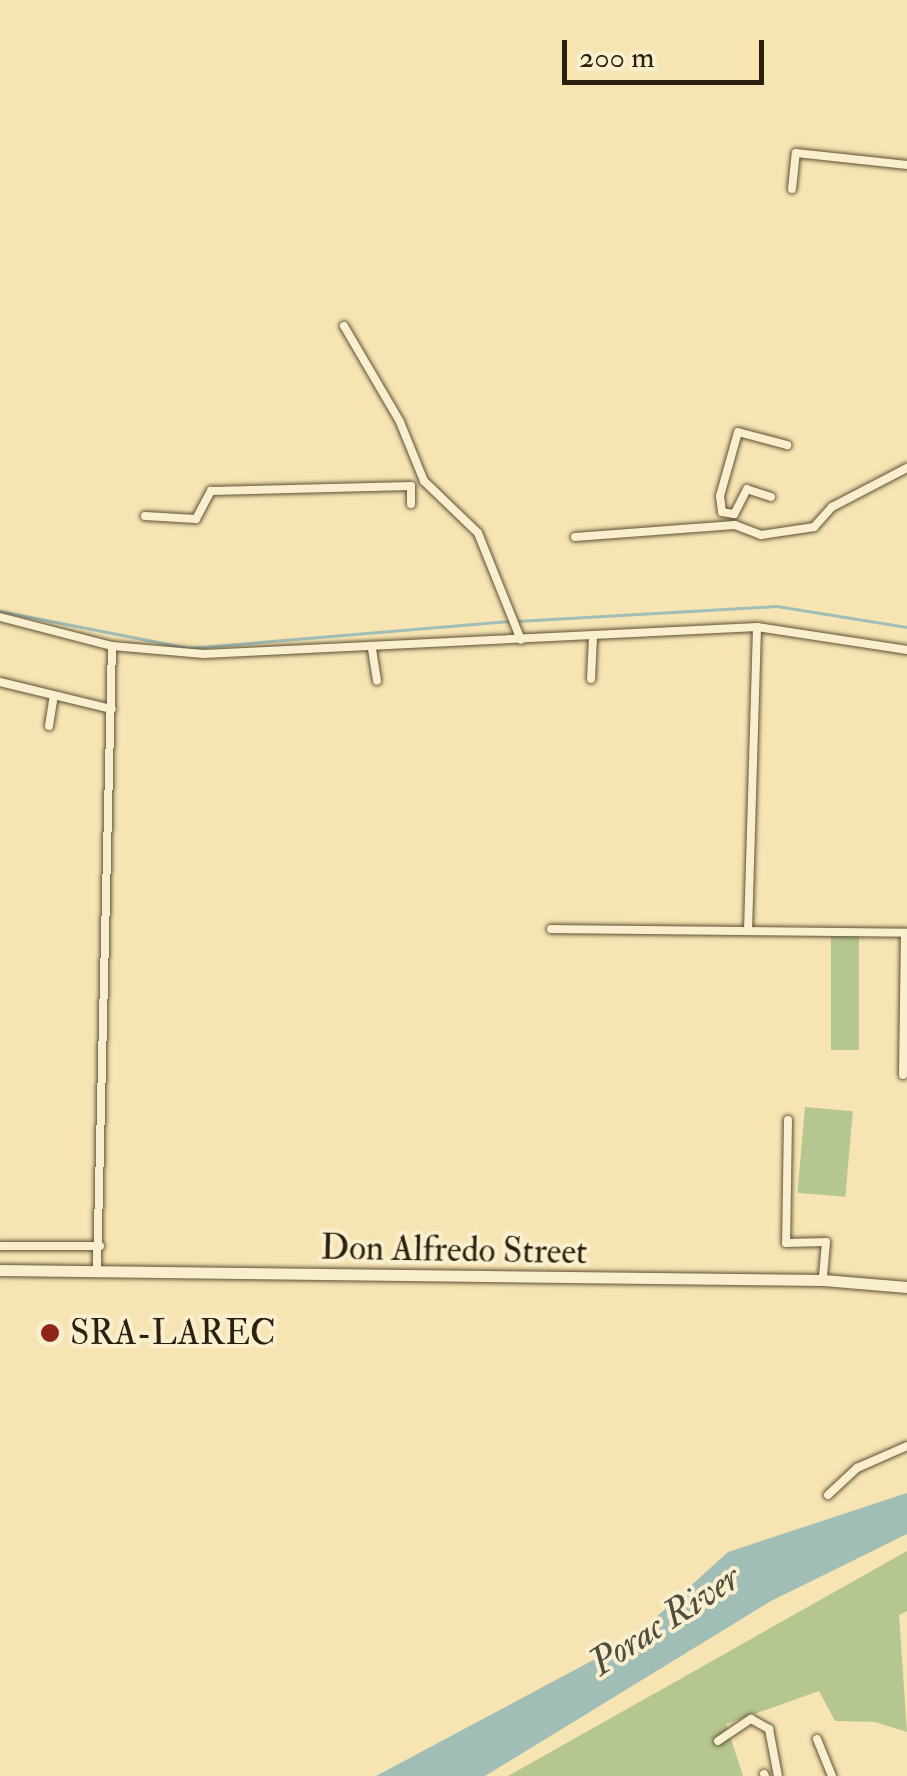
<!DOCTYPE html>
<style>
body{margin:0}
#map{position:relative;width:907px;height:1776px;overflow:hidden;background:#f6e5b2;font-family:"IM FELL Double Pica",serif}
div>[style]{position:absolute}
.green>*{inset:0;background:#b6c690;transform-origin:0 0}
.water>*{inset:0;background:#a0bdb6}
.stream>*{height:2.5px;margin:-1.25px;padding:0 1.25px;transform-origin:1.25px;border-radius:1.25px;background:#a0bdb6}
.roads{filter:drop-shadow(0 0 2px #5e5037) drop-shadow(0 0 2px #5e5037)}
.street>*{height:8px;margin:-4px;padding:0 4px;transform-origin:4px;border-radius:4px;background:#f9eecd}
.secondary>*{height:11px;margin:-5.5px;padding:0 5.5px;transform-origin:5.5px;border-radius:5.5px;background:#f9eecd}
.dots>*{width:28px;height:28px;translate:-50% -50%;box-sizing:border-box;border:5px solid #f9eecd;border-radius:50%}
span{translate:-50% -50%;white-space:nowrap;text-align:center;line-height:1.15;-webkit-text-stroke:8px #f9eecd;paint-order:stroke}
.street-label{font-size:35px;color:#2b1f0e}
.poi-label{font-size:35px;color:#2b1f0e}
.left{translate:0 -50%;text-align:left}
.water-label{font-size:38px;color:#4e4e40;font-style:italic}
.scale{position:absolute;left:562px;top:40px;width:202px;height:45px;box-sizing:border-box;border:5px solid #2b1f0e;border-top:0;padding-left:12px;font-size:30px;line-height:35px;white-space:nowrap;color:#2b1f0e;-webkit-text-stroke:8px #f9eecd;paint-order:stroke}
</style>
<div id="map">
<div class="green">
<i style="left:831px;top:936px;width:28px;height:114px"></i>
<i style="left:805px;top:1107px;width:48px;height:86px;rotate:5deg"></i>
<i style="clip-path:polygon(907px 1551px,907px 1611px,899px 1615px,907px 1732px,875px 1722px,835px 1721px,819px 1691px,726px 1724px,743px 1776px,508px 1776px)"></i>
</div>
<div class="water">
<i style="clip-path:polygon(907px 1493px,907px 1534px,771px 1601px,485px 1776px,376px 1776px,631px 1640px,728px 1552px)"></i>
</div>
<div class="stream">
<i style="left:0;top:611px;width:193px;rotate:11.1deg"></i>
<i style="left:189px;top:648px;width:321px;rotate:-4.8deg"></i>
<i style="left:517px;top:621px;width:260px;rotate:-3.3deg"></i>
<i style="left:777px;top:606px;width:132px;rotate:9.2deg"></i>
</div>
<div class="roads">
<div class="street">
<i style="left:792px;top:189px;width:36px;rotate:-84deg"></i>
<i style="left:796px;top:153px;width:112px;rotate:6.2deg"></i>
<i style="left:344px;top:326px;width:111px;rotate:59.7deg"></i>
<i style="left:400px;top:422px;width:64px;rotate:67.9deg"></i>
<i style="left:424px;top:481px;width:75px;rotate:43.9deg"></i>
<i style="left:478px;top:533px;width:115px;rotate:68.1deg"></i>
<i style="left:771px;top:497px;width:25px;rotate:-162deg"></i>
<i style="left:747px;top:489px;width:28px;rotate:117deg"></i>
<i style="left:734px;top:514px;width:12px;rotate:-171deg"></i>
<i style="left:722px;top:512px;width:16px;rotate:-97deg"></i>
<i style="left:720px;top:496px;width:66px;rotate:-74.3deg"></i>
<i style="left:738px;top:432px;width:51px;rotate:14.9deg"></i>
<i style="left:145px;top:516px;width:51px;rotate:3.4deg"></i>
<i style="left:196px;top:519px;width:32px;rotate:-62deg"></i>
<i style="left:211px;top:491px;width:200px;rotate:-1.4deg"></i>
<i style="left:411px;top:486px;width:18px;rotate:90deg"></i>
<i style="left:575px;top:537px;width:160px;rotate:-4.3deg"></i>
<i style="left:735px;top:525px;width:28px;rotate:21deg"></i>
<i style="left:761px;top:535px;width:54px;rotate:-8.6deg"></i>
<i style="left:814px;top:527px;width:27px;rotate:-48deg"></i>
<i style="left:832px;top:507px;width:85px;rotate:-27.5deg"></i>
<i style="left:0;top:617px;width:116px;rotate:14.5deg"></i>
<i style="left:112px;top:646px;width:92px;rotate:5deg"></i>
<i style="left:204px;top:654px;width:554px;rotate:-2.8deg"></i>
<i style="left:757px;top:627px;width:152px;rotate:8.7deg"></i>
<i style="left:372px;top:649px;width:32px;rotate:81deg"></i>
<i style="left:591px;top:679px;width:43px;rotate:-87.3deg"></i>
<i style="left:0;top:682px;width:115px;rotate:13.6deg"></i>
<i style="left:49px;top:726px;width:30px;rotate:-81deg"></i>
<i style="left:551px;top:929px;width:356px;rotate:0.6deg"></i>
<i style="left:748px;top:931px;width:304px;rotate:-88.3deg"></i>
<i style="left:903px;top:1075px;width:142px;rotate:-89.2deg"></i>
<i style="left:788px;top:1120px;width:123px;rotate:90.9deg"></i>
<i style="left:786px;top:1243px;width:40px;rotate:-1.4deg"></i>
<i style="left:826px;top:1242px;width:38px;rotate:95deg"></i>
<i style="left:0;top:1246px;width:100px"></i>
<i style="left:97px;top:1272px;width:626px;rotate:-88.63deg"></i>
<i style="left:828px;top:1495px;width:40px;rotate:-43deg"></i>
<i style="left:857px;top:1468px;width:55px;rotate:-23.7deg"></i>
<i style="left:817px;top:1739px;width:40px;rotate:68deg"></i>
<i style="left:718px;top:1741px;width:40px;rotate:-34deg"></i>
<i style="left:751px;top:1719px;width:21px;rotate:29deg"></i>
<i style="left:769px;top:1729px;width:48px;rotate:79.2deg"></i>
<i style="left:764px;top:1774px;width:2px;rotate:63deg"></i>
</div>
<div class="secondary">
<i style="left:0;top:1270px;width:823px;rotate:0.7deg"></i>
<i style="left:823px;top:1280px;width:84px;rotate:4.8deg"></i>
</div>
</div>
<div class="dots">
<i style="left:50px;top:1333px;background:#8f2418"></i>
</div>
<div class="street-label">
<span style="left:454px;top:1250px;rotate:1deg">Don Alfredo Street</span>
</div>
<div class="poi-label">
<span class="left" style="left:70px;top:1333px">SRA-LAREC</span>
</div>
<div class="water-label">
<span style="left:665px;top:1621px;rotate:-33deg">Porac River</span>
</div>
<div class="scale">200 m</div>
</div>
